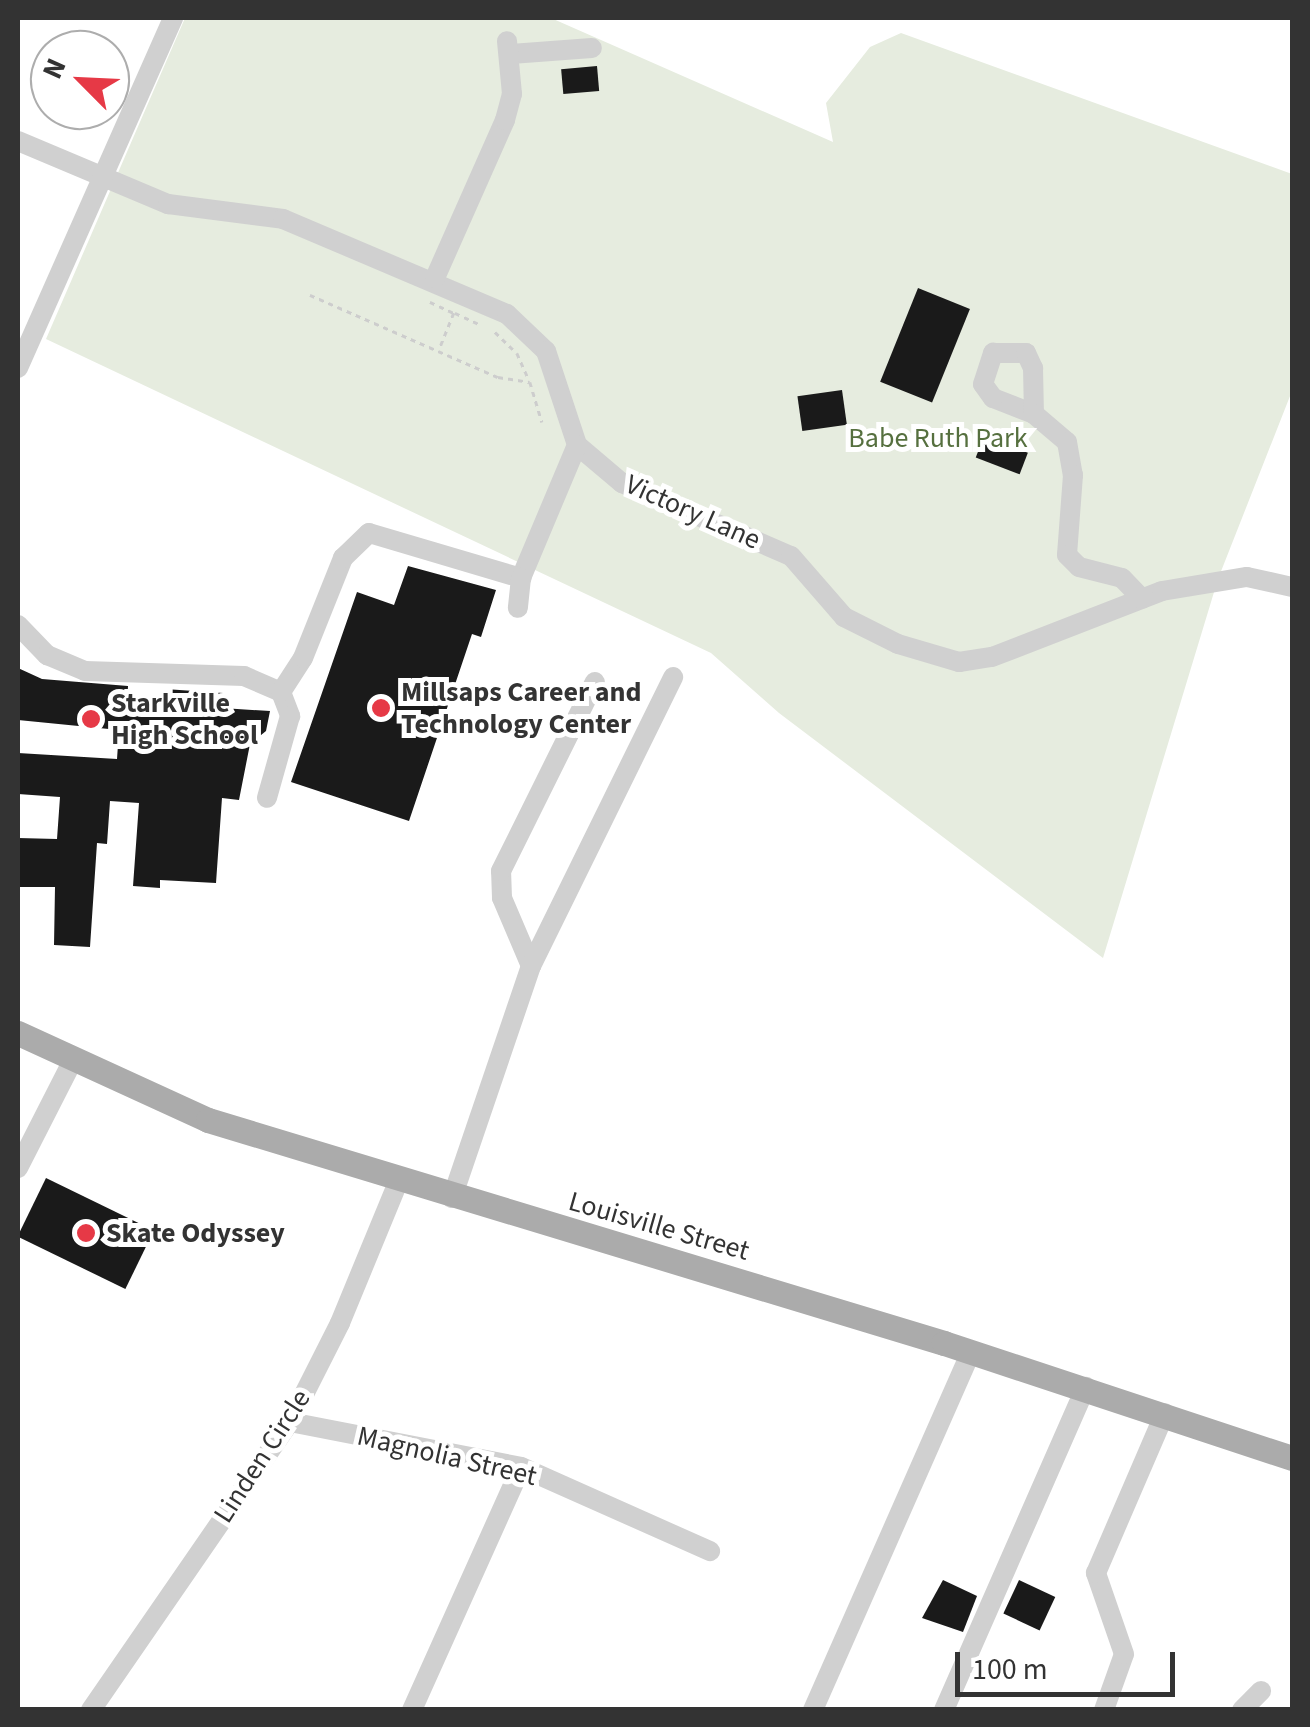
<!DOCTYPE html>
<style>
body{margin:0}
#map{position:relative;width:1310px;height:1727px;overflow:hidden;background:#fff;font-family:"Source Sans 3",sans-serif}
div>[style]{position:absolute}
.green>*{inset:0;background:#e6ecdf}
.building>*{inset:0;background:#1a1a1a;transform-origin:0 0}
.path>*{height:2.5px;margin-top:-1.25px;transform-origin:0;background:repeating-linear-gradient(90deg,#cdcdcd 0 5px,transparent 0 10px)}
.minor>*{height:20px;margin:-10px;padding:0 10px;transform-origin:10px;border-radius:10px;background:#d0d0d0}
.major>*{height:25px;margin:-12.5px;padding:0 12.5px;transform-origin:12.5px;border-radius:12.5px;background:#ababab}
.dots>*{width:28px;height:28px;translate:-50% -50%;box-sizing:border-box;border:5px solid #fff;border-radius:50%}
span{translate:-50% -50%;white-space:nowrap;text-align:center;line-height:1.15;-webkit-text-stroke:10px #fff;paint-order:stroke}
.park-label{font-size:28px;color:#56703f}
.street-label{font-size:28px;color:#333}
.poi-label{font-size:28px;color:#333;font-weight:700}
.left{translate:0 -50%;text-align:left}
.frame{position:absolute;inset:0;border:20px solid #333;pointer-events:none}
.north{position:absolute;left:30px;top:30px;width:100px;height:100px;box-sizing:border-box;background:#fff;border:2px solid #adadad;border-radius:50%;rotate:294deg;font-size:28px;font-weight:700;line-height:40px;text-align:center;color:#333}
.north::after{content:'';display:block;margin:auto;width:35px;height:45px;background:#e63946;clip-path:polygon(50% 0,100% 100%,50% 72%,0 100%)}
.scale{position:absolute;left:955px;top:1652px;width:220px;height:45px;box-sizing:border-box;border:5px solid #333;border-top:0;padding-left:12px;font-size:30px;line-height:35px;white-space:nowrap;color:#333;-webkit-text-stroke:8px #fff;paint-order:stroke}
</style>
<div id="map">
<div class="green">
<i style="clip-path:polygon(185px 18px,551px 18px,833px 142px,826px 103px,870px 47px,901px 33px,1292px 174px,1292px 391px,1218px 579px,1103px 958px,779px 713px,711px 653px,46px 339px)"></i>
</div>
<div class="building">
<i style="left:597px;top:66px;width:25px;height:36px;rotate:85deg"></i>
<i style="left:918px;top:288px;width:56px;height:101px;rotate:22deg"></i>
<i style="left:842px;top:390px;width:35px;height:45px;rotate:82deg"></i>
<i style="left:984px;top:436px;width:47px;height:23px;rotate:21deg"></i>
<i style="clip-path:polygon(408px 566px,496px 590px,481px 637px,472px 634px,409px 821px,291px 782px,357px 592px,394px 605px)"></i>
<i style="clip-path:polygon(18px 668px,42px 679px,128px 686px,127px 706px,137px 708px,164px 710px,165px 689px,223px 693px,222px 708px,270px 711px,266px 731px,250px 744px,239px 800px,222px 798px,216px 883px,160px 880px,160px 888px,133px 886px,139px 803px,110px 801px,107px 844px,97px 843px,90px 947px,54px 945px,55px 887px,18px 887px,18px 838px,57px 839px,60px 797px,18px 794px,18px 753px,117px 759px,119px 730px,18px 720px)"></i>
<i style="left:46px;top:1178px;width:120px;height:65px;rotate:26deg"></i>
<i style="clip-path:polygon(943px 1580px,977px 1596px,963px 1632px,922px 1618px)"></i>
<i style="left:1019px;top:1580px;width:40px;height:37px;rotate:25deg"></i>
</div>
<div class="path">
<i style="left:310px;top:295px;width:205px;rotate:23.6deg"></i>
<i style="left:498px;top:377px;width:32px;rotate:9deg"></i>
<i style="left:530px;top:382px;width:42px;rotate:73.3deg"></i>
<i style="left:430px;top:302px;width:26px;rotate:25deg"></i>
<i style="left:454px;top:313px;width:40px;rotate:112deg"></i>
<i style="left:455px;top:313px;width:29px;rotate:25deg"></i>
<i style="left:495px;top:332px;width:30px;rotate:44deg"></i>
<i style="left:517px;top:353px;width:30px;rotate:66deg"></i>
</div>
<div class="minor">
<i style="left:511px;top:54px;width:81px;rotate:-4.2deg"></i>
<i style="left:18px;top:141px;width:163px;rotate:22.8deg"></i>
<i style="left:168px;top:204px;width:116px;rotate:7.4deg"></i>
<i style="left:283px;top:219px;width:243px;rotate:23deg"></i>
<i style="left:507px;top:314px;width:54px;rotate:43.5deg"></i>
<i style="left:546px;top:351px;width:99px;rotate:71.7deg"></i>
<i style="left:577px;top:445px;width:59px;rotate:40.2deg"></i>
<i style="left:622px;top:483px;width:184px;rotate:23.4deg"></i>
<i style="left:791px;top:556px;width:81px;rotate:49deg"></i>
<i style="left:844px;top:617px;width:60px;rotate:26.6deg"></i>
<i style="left:898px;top:644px;width:64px;rotate:16.4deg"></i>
<i style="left:959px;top:662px;width:33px;rotate:-9deg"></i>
<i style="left:992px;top:657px;width:182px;rotate:-21.2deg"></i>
<i style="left:1162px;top:591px;width:86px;rotate:-9.4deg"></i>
<i style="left:1247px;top:577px;width:46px;rotate:12.5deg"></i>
<i style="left:435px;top:278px;width:173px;rotate:-66.1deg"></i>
<i style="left:505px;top:120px;width:27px;rotate:-75deg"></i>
<i style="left:512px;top:94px;width:53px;rotate:-95.4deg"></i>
<i style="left:18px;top:368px;width:383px;rotate:-66.1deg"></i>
<i style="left:1034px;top:414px;width:44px;rotate:-158.7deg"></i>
<i style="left:993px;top:398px;width:17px;rotate:-126deg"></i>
<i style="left:983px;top:384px;width:33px;rotate:-72deg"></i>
<i style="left:993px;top:353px;width:33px"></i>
<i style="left:1026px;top:353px;width:17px;rotate:65deg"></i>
<i style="left:1033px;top:368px;width:46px;rotate:88.8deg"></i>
<i style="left:1034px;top:414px;width:43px;rotate:40.3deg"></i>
<i style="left:1067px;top:442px;width:34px;rotate:80deg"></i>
<i style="left:1073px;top:475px;width:80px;rotate:94.3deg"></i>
<i style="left:1067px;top:555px;width:17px;rotate:45deg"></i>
<i style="left:1079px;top:567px;width:44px;rotate:14.3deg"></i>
<i style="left:1122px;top:578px;width:29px;rotate:46deg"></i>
<i style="left:521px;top:578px;width:144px;rotate:-67.2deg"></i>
<i style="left:18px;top:625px;width:42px;rotate:46deg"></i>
<i style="left:47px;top:655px;width:41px;rotate:22.8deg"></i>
<i style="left:85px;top:671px;width:159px;rotate:1.8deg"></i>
<i style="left:244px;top:676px;width:40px;rotate:23.4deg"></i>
<i style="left:281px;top:692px;width:26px;rotate:69deg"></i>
<i style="left:290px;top:716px;width:85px;rotate:105.7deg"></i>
<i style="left:281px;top:692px;width:40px;rotate:-57.1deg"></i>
<i style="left:303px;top:658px;width:108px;rotate:-68.2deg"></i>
<i style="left:343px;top:558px;width:36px;rotate:-44deg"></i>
<i style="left:369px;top:533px;width:159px;rotate:16.5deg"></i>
<i style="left:521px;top:578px;width:30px;rotate:96deg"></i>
<i style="left:531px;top:966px;width:74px;rotate:-113.1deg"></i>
<i style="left:502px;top:898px;width:27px;rotate:-92deg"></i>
<i style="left:501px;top:871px;width:211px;rotate:-63.6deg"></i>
<i style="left:18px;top:1168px;width:119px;rotate:-63deg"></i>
<i style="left:452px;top:1198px;width:245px;rotate:-71.2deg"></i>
<i style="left:531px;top:966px;width:322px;rotate:-63.8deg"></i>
<i style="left:290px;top:1422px;width:235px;rotate:11deg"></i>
<i style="left:521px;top:1467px;width:207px;rotate:24deg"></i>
<i style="left:91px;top:1710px;width:350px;rotate:-55.4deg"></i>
<i style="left:290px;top:1422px;width:111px;rotate:-63.2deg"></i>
<i style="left:340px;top:1323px;width:152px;rotate:-67.6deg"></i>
<i style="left:412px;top:1710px;width:266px;rotate:-65.8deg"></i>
<i style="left:813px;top:1710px;width:392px;rotate:-66.2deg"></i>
<i style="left:944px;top:1710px;width:353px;rotate:-66.3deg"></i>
<i style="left:1104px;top:1710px;width:59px;rotate:-70.3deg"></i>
<i style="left:1124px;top:1654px;width:86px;rotate:-109.1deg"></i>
<i style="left:1096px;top:1573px;width:174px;rotate:-66.7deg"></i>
<i style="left:1242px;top:1710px;width:27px;rotate:-45deg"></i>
</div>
<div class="major">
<i style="left:18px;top:1033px;width:209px;rotate:24.6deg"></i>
<i style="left:208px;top:1120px;width:769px;rotate:16.86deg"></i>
<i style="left:944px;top:1343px;width:367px;rotate:18.3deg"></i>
</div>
<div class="dots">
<i style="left:381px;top:708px;background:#e63946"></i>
<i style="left:91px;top:719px;background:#e63946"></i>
<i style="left:86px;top:1233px;background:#e63946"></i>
</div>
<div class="park-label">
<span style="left:938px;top:438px">Babe Ruth Park</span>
</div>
<div class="street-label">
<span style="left:693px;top:512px;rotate:24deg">Victory Lane</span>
<span style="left:659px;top:1226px;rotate:16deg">Louisville Street</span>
<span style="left:262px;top:1456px;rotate:-57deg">Linden Circle</span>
<span style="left:447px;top:1456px;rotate:13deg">Magnolia Street</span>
</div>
<div class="poi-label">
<span class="left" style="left:401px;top:708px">Millsaps Career and<br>Technology Center</span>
<span class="left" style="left:111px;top:719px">Starkville<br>High School</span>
<span class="left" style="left:106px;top:1233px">Skate Odyssey</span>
</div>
<div class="frame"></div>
<div class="north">N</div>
<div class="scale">100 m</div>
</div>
